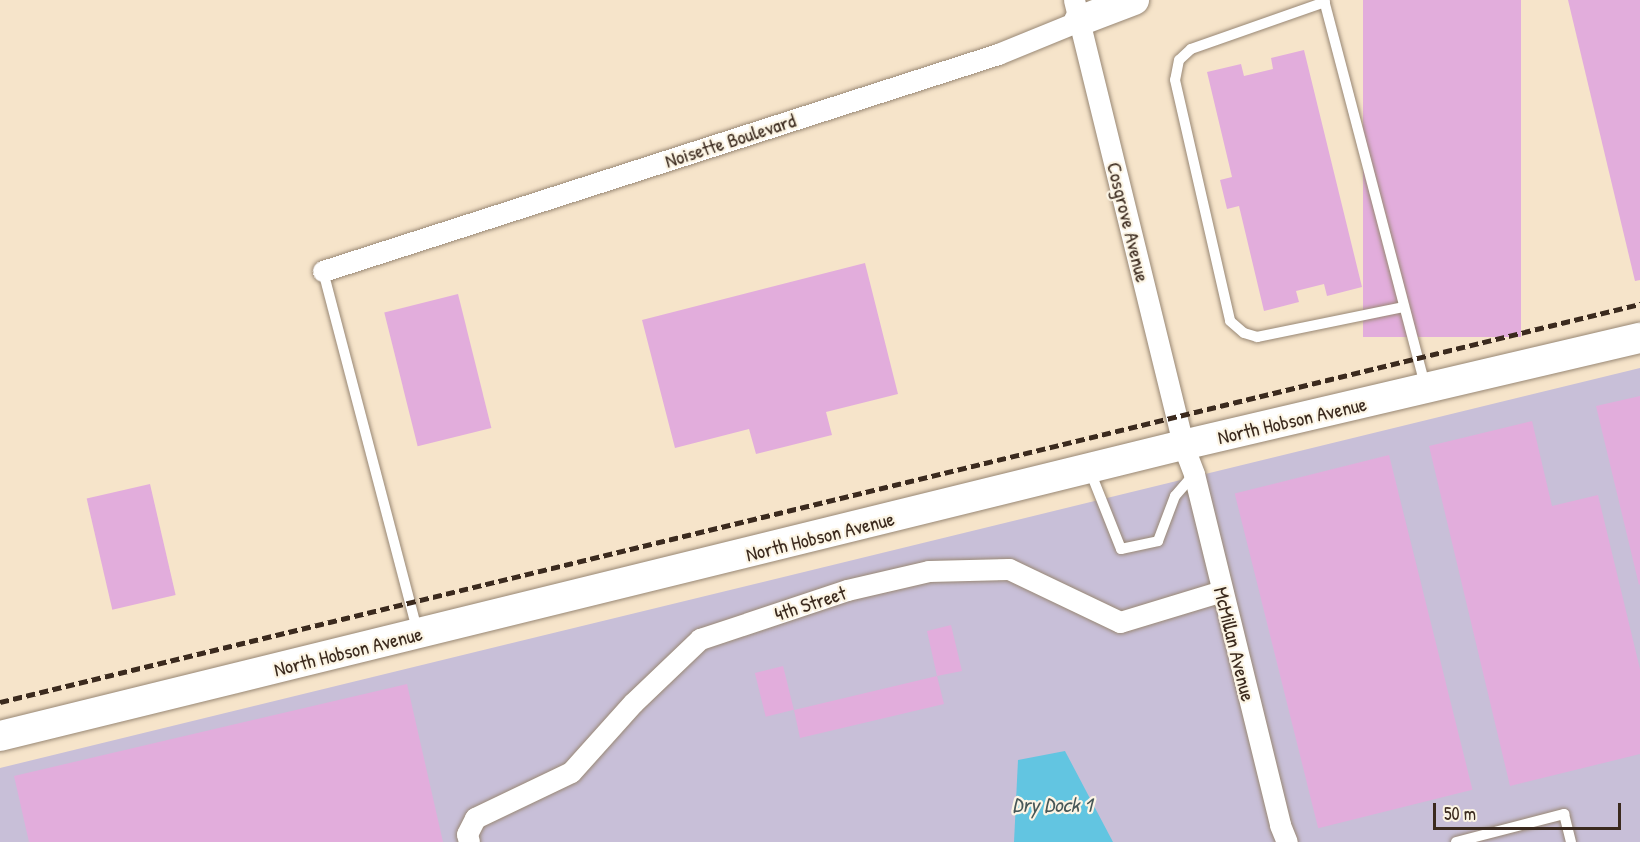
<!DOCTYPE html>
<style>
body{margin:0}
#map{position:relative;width:1640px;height:842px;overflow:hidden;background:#f6e4ca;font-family:"Patrick Hand",sans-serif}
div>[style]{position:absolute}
.industrial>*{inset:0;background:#c8bfd8}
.water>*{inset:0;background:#62c5e1}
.building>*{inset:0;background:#e2addc;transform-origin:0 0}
.roads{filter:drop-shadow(0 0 2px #988774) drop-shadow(0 0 2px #988774)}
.lane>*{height:10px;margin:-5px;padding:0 5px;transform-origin:5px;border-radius:5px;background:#fff}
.street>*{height:21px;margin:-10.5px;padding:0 10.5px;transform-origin:10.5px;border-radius:10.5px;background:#fff}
.secondary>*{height:30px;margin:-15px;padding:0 15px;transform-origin:15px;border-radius:15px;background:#fff}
.rail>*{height:4.5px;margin-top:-2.25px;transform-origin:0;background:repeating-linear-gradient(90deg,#3b2a1e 0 9px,transparent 0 13.5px)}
span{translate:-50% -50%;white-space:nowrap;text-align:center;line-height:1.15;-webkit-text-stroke:4.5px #fcf5e5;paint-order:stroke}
.street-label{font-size:20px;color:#3b2a1e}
.water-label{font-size:21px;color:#475858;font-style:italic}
.scale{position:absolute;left:1433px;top:803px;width:188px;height:27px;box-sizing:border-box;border:3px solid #3b2a1e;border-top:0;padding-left:8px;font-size:18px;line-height:21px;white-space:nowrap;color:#3b2a1e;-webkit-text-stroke:4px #fcf5e5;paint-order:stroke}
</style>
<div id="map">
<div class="industrial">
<i style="clip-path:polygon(1640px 368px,1640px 842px,0 842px,0 768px)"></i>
</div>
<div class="water">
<i style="clip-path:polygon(1065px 751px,1113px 842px,1014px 842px,1018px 760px)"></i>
</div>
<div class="building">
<i style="left:1363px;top:0;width:158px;height:337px"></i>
<i style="clip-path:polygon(1568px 0,1640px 0,1640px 280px,1635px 281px)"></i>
<i style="clip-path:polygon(1304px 50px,1362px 287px,1327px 296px,1324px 284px,1296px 291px,1299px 302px,1264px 311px,1239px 206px,1227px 209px,1220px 180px,1232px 177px,1207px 72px,1241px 64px,1244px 76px,1273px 69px,1271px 58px)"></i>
<i style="clip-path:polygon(865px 263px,898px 394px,826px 412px,832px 435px,756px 454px,749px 429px,675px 448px,642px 320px)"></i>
<i style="left:458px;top:294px;width:138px;height:76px;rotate:76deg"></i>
<i style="clip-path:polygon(1640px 396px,1640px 584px,1639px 585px,1596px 406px)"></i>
<i style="clip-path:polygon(1532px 421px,1552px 506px,1598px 495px,1640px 669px,1640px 754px,1510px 786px,1429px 446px)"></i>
<i style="left:1389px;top:455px;width:345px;height:159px;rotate:76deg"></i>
<i style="left:150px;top:484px;width:114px;height:65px;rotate:77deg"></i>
<i style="clip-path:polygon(951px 625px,962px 671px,937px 676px,944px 704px,800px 738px,794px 710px,937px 676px,927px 631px)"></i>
<i style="left:783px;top:666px;width:45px;height:29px;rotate:76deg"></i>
<i style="clip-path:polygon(407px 684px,443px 842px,29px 842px,14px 776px)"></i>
</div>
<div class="roads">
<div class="lane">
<i style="left:1324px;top:0;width:399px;rotate:75.3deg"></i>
<i style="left:1325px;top:2px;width:142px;rotate:160.7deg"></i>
<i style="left:1191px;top:49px;width:16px;rotate:137deg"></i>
<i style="left:1179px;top:60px;width:20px;rotate:101deg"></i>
<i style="left:1175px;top:80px;width:247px;rotate:77.1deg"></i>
<i style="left:1230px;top:321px;width:18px;rotate:41deg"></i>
<i style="left:1244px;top:333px;width:14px;rotate:17deg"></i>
<i style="left:1257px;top:337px;width:149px;rotate:-11.6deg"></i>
<i style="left:323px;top:271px;width:371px;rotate:75.3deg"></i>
<i style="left:1090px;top:471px;width:84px;rotate:68.3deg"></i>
<i style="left:1121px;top:549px;width:38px;rotate:-12deg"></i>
<i style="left:1158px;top:541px;width:48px;rotate:-69.3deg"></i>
<i style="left:1175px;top:496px;width:29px;rotate:-49deg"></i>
<i style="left:1456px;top:842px;width:112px;rotate:-14.5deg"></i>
<i style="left:1564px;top:814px;width:29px;rotate:76deg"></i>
</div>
<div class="street">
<i style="left:1074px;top:0;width:458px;rotate:76.2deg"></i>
<i style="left:1183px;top:445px;width:31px;rotate:69deg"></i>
<i style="left:1194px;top:474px;width:361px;rotate:76.2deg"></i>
<i style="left:1280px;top:825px;width:18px;rotate:68deg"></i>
<i style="left:323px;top:271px;width:709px;rotate:-17.82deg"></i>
<i style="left:998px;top:54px;width:87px;rotate:-22.2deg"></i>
<i style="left:469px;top:842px;width:8px;rotate:-104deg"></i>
<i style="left:467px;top:834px;width:18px;rotate:-63deg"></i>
<i style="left:475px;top:818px;width:106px;rotate:-25.6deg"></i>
<i style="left:571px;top:772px;width:93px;rotate:-48.1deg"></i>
<i style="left:633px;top:703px;width:93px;rotate:-43.7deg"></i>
<i style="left:700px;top:639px;width:155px;rotate:-18.4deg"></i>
<i style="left:847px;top:590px;width:84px;rotate:-13deg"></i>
<i style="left:929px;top:571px;width:80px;rotate:-1.4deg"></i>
<i style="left:1009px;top:569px;width:123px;rotate:25.5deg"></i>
<i style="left:1120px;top:622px;width:107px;rotate:-16.9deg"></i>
</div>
<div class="secondary">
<i style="left:1079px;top:21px;width:59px;rotate:-20.9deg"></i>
<i style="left:0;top:736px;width:1218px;rotate:-13.82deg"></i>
<i style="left:1183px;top:445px;width:469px;rotate:-13.2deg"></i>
</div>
</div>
<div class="rail">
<i style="left:0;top:702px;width:1688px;rotate:-13.64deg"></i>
</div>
<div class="street-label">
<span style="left:730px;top:140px;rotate:-18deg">Noisette Boulevard</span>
<span style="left:1129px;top:222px;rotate:76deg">Cosgrove Avenue</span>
<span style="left:1292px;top:420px;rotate:-13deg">North Hobson Avenue</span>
<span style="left:820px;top:536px;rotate:-14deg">North Hobson Avenue</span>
<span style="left:810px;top:603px;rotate:-18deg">4th Street</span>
<span style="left:1235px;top:644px;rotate:76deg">McMillan Avenue</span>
<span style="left:348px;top:651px;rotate:-14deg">North Hobson Avenue</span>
</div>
<div class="water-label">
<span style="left:1052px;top:805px">Dry Dock 1</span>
</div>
<div class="scale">50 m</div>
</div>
